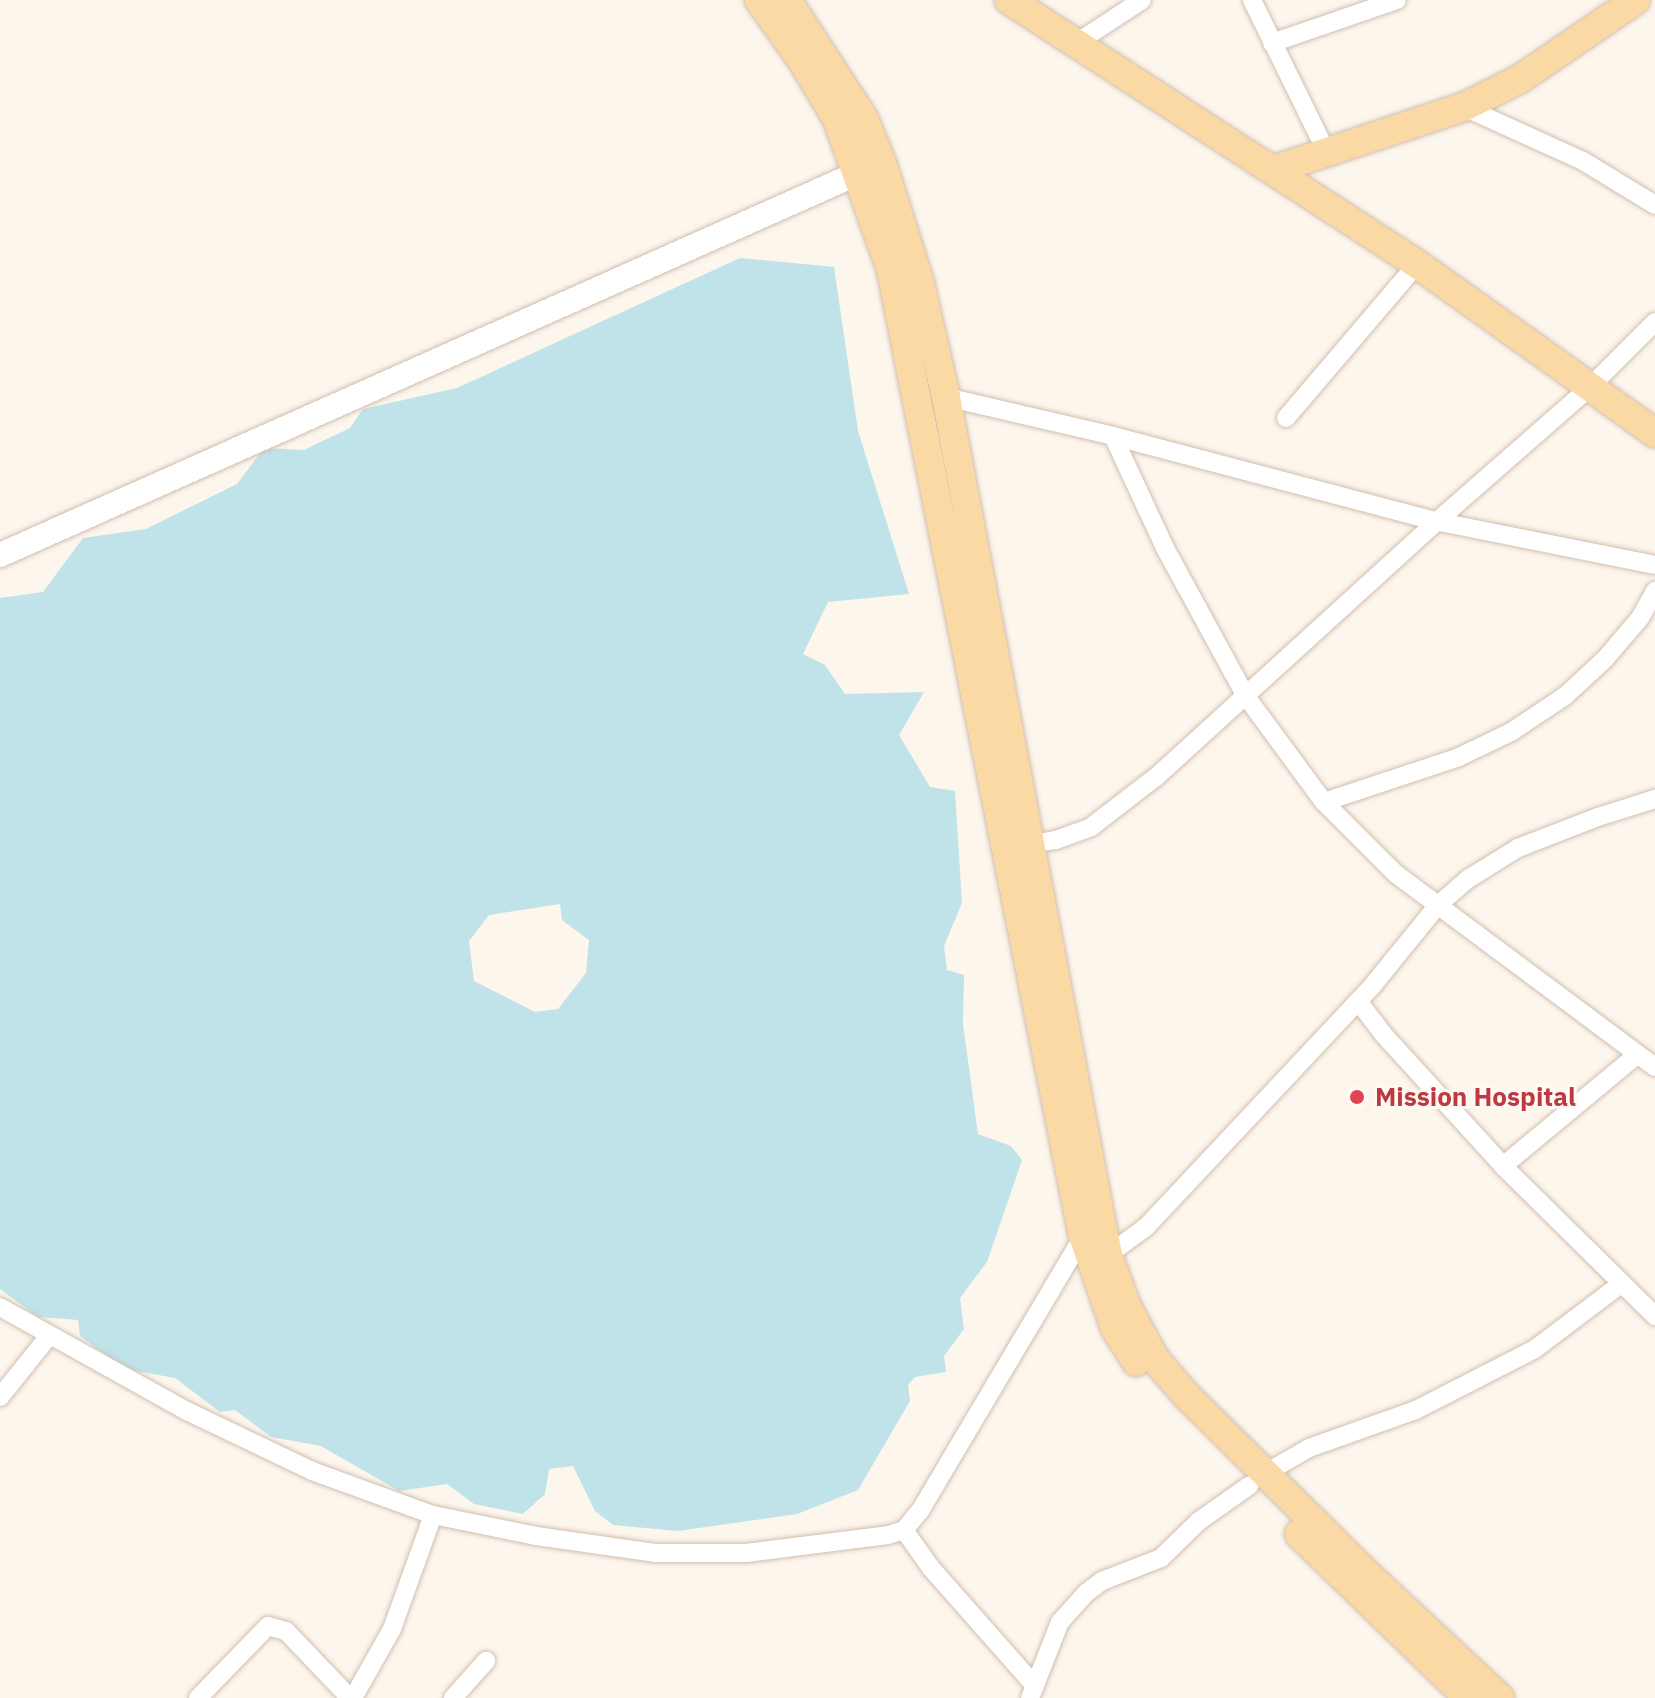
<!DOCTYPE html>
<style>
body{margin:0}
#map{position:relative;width:1655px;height:1698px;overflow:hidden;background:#fdf6ec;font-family:"IBM Plex Sans",sans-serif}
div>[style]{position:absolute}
.water>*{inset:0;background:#bfe3e8}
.roads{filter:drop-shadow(0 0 2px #d1beb0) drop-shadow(0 0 2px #d1beb0)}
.minor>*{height:18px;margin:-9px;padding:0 9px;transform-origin:9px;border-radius:9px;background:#fff}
.secondary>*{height:24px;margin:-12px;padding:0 12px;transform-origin:12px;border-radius:12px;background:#fff}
.primary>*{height:28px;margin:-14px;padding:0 14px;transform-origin:14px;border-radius:14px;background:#fbd9a5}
.dots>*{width:22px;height:22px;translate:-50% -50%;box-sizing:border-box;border:4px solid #fffaf3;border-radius:50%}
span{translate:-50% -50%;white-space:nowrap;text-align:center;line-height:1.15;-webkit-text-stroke:6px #fffaf3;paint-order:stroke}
.health-label{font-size:26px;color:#be3a42;font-weight:700}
.left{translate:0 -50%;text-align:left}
</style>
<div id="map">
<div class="water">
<i style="clip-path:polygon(evenodd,740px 258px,834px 267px,858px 431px,909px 594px,828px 602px,803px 654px,825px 665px,845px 694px,924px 692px,899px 735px,930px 787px,955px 791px,962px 903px,944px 946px,947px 970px,964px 975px,963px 1024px,978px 1134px,1011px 1146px,1022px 1160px,987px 1262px,960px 1298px,964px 1329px,944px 1356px,946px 1372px,915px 1377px,908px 1385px,910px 1401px,858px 1490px,797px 1514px,678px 1531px,613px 1525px,595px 1511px,573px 1466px,549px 1469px,545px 1494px,523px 1514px,474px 1504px,447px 1484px,399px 1491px,321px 1446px,271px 1437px,235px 1410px,220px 1412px,175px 1378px,125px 1369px,80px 1336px,78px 1320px,38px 1317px,0 1289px,0 598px,43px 592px,83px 538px,146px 529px,237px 484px,264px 448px,304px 450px,350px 428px,363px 409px,457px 388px,740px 258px,560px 904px,562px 920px,589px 940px,586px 973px,558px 1009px,535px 1012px,474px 981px,469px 941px,489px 915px,560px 904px)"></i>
</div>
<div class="roads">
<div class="minor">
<i style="left:1252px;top:0;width:168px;rotate:63.9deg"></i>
<i style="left:1272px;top:43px;width:132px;rotate:-19deg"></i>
<i style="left:1075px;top:44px;width:80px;rotate:-33.3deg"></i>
<i style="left:1464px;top:107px;width:131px;rotate:24.4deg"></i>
<i style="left:1583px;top:161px;width:84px;rotate:31.4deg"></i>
<i style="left:946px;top:397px;width:171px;rotate:13.1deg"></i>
<i style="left:1113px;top:436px;width:328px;rotate:14.8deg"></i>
<i style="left:1430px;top:520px;width:229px;rotate:11.3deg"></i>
<i style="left:1286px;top:418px;width:202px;rotate:-49.6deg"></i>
<i style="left:1113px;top:436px;width:123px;rotate:65.1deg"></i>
<i style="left:1165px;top:548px;width:167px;rotate:61.4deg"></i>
<i style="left:1245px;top:695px;width:133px;rotate:53.6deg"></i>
<i style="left:1324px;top:802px;width:102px;rotate:45deg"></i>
<i style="left:1396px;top:874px;width:323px;rotate:36.7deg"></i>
<i style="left:1324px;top:802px;width:142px;rotate:-18.4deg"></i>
<i style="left:1459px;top:757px;width:58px;rotate:-25.7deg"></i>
<i style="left:1511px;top:732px;width:65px;rotate:-33.7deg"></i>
<i style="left:1565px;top:696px;width:54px;rotate:-42.8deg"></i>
<i style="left:1605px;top:659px;width:54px;rotate:-49.5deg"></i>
<i style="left:1640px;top:618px;width:31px;rotate:-61deg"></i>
<i style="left:1021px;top:846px;width:36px;rotate:-10deg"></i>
<i style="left:1056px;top:840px;width:37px;rotate:-20deg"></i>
<i style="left:1091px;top:827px;width:82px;rotate:-37.6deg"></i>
<i style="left:1156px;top:777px;width:379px;rotate:-42.3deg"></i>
<i style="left:1436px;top:522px;width:205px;rotate:-41.2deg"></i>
<i style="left:1590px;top:387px;width:92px;rotate:-45deg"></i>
<i style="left:1358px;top:1001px;width:43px;rotate:52.6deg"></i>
<i style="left:1384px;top:1035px;width:177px;rotate:47.7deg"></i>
<i style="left:1503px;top:1166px;width:214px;rotate:44.6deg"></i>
<i style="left:1503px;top:1166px;width:175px;rotate:-39.7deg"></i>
<i style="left:1100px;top:1261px;width:57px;rotate:-36.5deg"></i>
<i style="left:1146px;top:1227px;width:332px;rotate:-46.8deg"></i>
<i style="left:1373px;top:985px;width:103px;rotate:-50.9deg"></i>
<i style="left:1438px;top:905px;width:40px;rotate:-41deg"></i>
<i style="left:1468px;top:879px;width:59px;rotate:-31.8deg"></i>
<i style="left:1518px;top:848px;width:86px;rotate:-21.2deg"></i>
<i style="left:1598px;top:817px;width:60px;rotate:-17.5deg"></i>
<i style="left:0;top:1307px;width:216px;rotate:29.1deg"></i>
<i style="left:189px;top:1412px;width:136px;rotate:25.6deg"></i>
<i style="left:312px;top:1471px;width:129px;rotate:20deg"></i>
<i style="left:433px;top:1515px;width:105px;rotate:11.5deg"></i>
<i style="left:536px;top:1536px;width:120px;rotate:8.1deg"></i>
<i style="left:655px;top:1553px;width:91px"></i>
<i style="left:746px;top:1553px;width:143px;rotate:-7.2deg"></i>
<i style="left:888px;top:1535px;width:17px;rotate:-17deg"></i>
<i style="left:904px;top:1530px;width:25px;rotate:-50deg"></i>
<i style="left:920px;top:1511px;width:320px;rotate:-59.3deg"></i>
<i style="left:1083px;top:1236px;width:7px;rotate:-27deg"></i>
<i style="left:0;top:1397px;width:78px;rotate:-51.2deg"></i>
<i style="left:1264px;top:1474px;width:52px;rotate:-30deg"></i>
<i style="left:1309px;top:1448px;width:114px;rotate:-19.6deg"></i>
<i style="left:1416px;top:1410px;width:134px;rotate:-27.1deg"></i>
<i style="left:1535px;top:1349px;width:108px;rotate:-37.1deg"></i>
<i style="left:904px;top:1530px;width:47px;rotate:54.6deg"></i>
<i style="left:931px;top:1568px;width:157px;rotate:48.6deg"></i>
<i style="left:198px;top:1698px;width:100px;rotate:-45.8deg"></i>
<i style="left:268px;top:1626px;width:19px;rotate:16deg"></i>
<i style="left:286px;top:1631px;width:93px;rotate:46.3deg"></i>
<i style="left:353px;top:1698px;width:79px;rotate:-60.5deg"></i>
<i style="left:392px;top:1629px;width:121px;rotate:-70.2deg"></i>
<i style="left:453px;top:1698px;width:50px;rotate:-48.3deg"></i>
<i style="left:1030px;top:1698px;width:82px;rotate:-68.5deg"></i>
<i style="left:1060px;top:1622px;width:39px;rotate:-48deg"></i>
<i style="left:1086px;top:1593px;width:20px;rotate:-37deg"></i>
<i style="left:1102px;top:1581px;width:63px;rotate:-21.3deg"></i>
<i style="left:1161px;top:1558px;width:53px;rotate:-44.2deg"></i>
<i style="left:1199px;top:1521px;width:62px;rotate:-35.2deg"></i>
</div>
<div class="secondary">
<i style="left:0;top:555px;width:954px;rotate:-23.99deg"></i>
</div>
<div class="primary">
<i style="left:759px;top:0;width:76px;rotate:54.6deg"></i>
<i style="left:803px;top:62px;width:66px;rotate:59.2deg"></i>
<i style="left:837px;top:119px;width:160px;rotate:70.3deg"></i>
<i style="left:891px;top:270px;width:985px;rotate:78.76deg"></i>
<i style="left:1083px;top:1236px;width:97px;rotate:70.8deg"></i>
<i style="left:1115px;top:1328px;width:40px;rotate:58deg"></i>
<i style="left:787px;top:0;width:142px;rotate:57.1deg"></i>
<i style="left:864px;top:119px;width:48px;rotate:67.8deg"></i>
<i style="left:882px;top:163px;width:123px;rotate:72.5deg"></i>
<i style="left:919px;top:280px;width:120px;rotate:77deg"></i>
<i style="left:946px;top:397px;width:844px;rotate:79.34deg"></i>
<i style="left:1102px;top:1226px;width:33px;rotate:78deg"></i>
<i style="left:1109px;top:1258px;width:52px;rotate:69.8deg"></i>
<i style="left:1127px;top:1307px;width:59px;rotate:61.7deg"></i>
<i style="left:1155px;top:1359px;width:48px;rotate:49.3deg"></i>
<i style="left:1186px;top:1395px;width:257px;rotate:44.7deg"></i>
<i style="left:1369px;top:1576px;width:179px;rotate:43deg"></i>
<i style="left:1009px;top:0;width:486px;rotate:32.9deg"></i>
<i style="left:1417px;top:264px;width:292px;rotate:35.4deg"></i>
<i style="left:1273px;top:170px;width:201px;rotate:-18.3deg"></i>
<i style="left:1464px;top:107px;width:63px;rotate:-26.6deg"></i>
<i style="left:1520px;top:79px;width:140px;rotate:-34.3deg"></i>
<i style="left:1299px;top:1534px;width:235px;rotate:44.1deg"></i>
</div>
</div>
<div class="dots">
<i style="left:1357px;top:1097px;background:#e0444e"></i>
</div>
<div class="health-label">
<span class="left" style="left:1375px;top:1097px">Mission Hospital</span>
</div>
</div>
